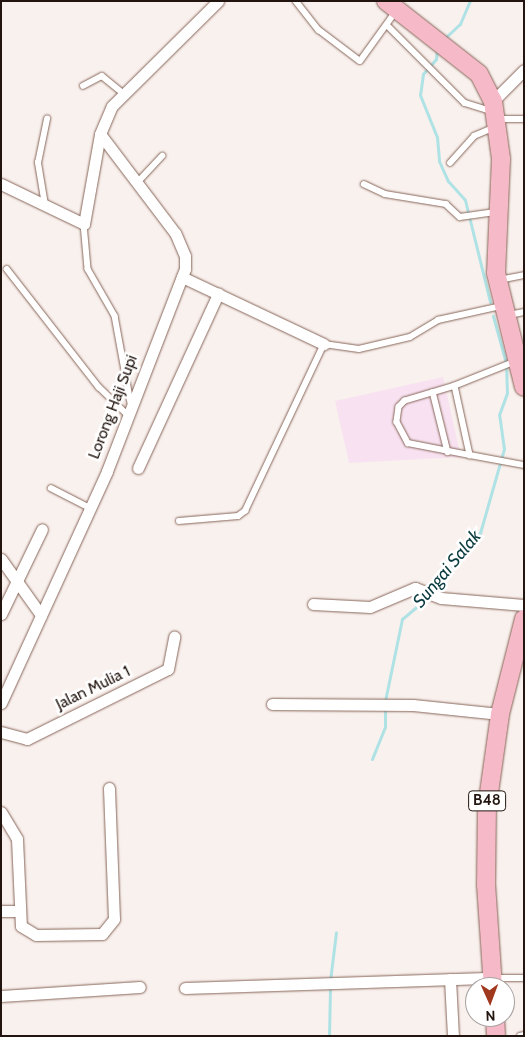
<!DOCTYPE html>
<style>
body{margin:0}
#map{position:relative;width:525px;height:1037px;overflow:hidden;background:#f9f1ee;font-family:Cabin,sans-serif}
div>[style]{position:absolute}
.commercial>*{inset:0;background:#f8e2f1}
.stream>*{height:3px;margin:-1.5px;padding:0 1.5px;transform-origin:1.5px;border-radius:1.5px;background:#afe2e5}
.roads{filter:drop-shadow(0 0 1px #876558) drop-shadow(0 0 1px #876558)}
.service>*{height:5.5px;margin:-2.75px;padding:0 2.75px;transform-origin:2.75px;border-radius:2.75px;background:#fff}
.minor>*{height:11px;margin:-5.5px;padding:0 5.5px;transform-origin:5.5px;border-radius:5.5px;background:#fff}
.primary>*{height:18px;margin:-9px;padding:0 9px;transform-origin:9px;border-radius:9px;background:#f5b9c7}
span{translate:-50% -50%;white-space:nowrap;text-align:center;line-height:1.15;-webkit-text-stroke:5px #fff;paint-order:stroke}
.shield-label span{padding:1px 4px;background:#fff;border:1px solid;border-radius:4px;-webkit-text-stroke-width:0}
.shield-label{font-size:15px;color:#22150f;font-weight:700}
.street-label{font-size:16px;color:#22150f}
.water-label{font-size:18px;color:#0a3b3e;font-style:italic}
.frame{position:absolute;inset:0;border:2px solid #22150f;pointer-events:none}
.north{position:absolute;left:465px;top:977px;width:50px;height:50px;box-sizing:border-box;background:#fff;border:1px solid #a7a19f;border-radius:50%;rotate:178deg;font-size:14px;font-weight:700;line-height:20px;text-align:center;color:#22150f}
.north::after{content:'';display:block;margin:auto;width:18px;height:22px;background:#a0381e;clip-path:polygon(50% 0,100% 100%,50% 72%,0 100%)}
</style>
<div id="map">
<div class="commercial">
<i style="clip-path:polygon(443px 377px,461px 457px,349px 463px,335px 401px)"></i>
</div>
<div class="stream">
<i style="left:447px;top:36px;width:18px;rotate:-43deg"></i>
<i style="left:460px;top:24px;width:25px;rotate:-67deg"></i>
<i style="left:437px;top:48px;width:11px;rotate:95deg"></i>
<i style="left:436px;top:59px;width:20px;rotate:131deg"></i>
<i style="left:423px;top:74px;width:21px;rotate:98deg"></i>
<i style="left:420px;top:95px;width:45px;rotate:68deg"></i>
<i style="left:437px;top:137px;width:24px;rotate:85deg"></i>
<i style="left:439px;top:161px;width:22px;rotate:66deg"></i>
<i style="left:448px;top:181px;width:25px;rotate:48deg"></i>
<i style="left:465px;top:200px;width:105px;rotate:76.2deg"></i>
<i style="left:431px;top:592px;width:77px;rotate:-50.3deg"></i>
<i style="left:480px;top:533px;width:87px;rotate:-74.1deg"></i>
<i style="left:504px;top:449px;width:34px;rotate:-98deg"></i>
<i style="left:499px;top:415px;width:23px;rotate:-70deg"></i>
<i style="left:507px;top:393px;width:30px;rotate:-92deg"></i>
<i style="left:506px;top:363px;width:49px;rotate:-105.5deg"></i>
<i style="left:385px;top:701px;width:84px;rotate:-78.3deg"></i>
<i style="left:402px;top:619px;width:34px;rotate:-40deg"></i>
<i style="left:372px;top:759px;width:35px;rotate:-68deg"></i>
<i style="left:385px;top:727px;width:19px;rotate:-90deg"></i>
<i style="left:330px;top:981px;width:49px;rotate:-83deg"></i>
<i style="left:329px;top:1036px;width:49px;rotate:-88.8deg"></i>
</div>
<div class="roads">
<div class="service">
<i style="left:296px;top:1px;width:37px;rotate:52deg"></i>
<i style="left:319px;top:30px;width:51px;rotate:37.1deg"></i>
<i style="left:360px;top:61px;width:62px;rotate:-54.2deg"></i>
<i style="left:387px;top:25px;width:110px;rotate:45deg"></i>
<i style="left:465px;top:103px;width:28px;rotate:17deg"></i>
<i style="left:83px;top:86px;width:21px;rotate:-28deg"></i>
<i style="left:102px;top:76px;width:27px;rotate:39deg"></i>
<i style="left:499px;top:119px;width:25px"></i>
<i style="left:450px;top:163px;width:36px;rotate:-48deg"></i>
<i style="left:474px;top:136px;width:23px;rotate:-23deg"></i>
<i style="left:137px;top:183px;width:37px;rotate:-47deg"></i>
<i style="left:364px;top:184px;width:23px;rotate:25deg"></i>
<i style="left:385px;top:194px;width:62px;rotate:9.3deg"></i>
<i style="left:446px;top:204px;width:19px;rotate:43deg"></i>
<i style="left:460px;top:217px;width:37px;rotate:-8deg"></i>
<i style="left:45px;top:205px;width:43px;rotate:-99.5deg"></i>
<i style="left:38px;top:163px;width:45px;rotate:-78.4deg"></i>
<i style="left:84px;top:224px;width:45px;rotate:84.9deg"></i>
<i style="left:88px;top:269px;width:54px;rotate:60.1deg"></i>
<i style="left:115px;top:316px;width:88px;rotate:79.6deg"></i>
<i style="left:7px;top:269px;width:150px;rotate:52.1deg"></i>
<i style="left:99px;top:387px;width:40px;rotate:44deg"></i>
<i style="left:499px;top:280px;width:25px;rotate:-11deg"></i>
<i style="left:509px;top:315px;width:15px;rotate:-11deg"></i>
<i style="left:515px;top:362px;width:65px;rotate:158.2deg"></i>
<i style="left:455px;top:386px;width:71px;rotate:77.7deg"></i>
<i style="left:470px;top:455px;width:55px;rotate:10.5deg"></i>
<i style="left:455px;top:386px;width:52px;rotate:163.3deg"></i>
<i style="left:405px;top:401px;width:8px;rotate:135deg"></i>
<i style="left:399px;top:407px;width:15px;rotate:98deg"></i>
<i style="left:397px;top:422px;width:24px;rotate:62deg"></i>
<i style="left:408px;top:443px;width:63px;rotate:11deg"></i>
<i style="left:433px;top:392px;width:62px;rotate:76deg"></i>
<i style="left:51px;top:488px;width:44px;rotate:27.1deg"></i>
<i style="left:179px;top:521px;width:59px;rotate:-4.8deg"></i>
<i style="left:238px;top:516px;width:9px;rotate:-36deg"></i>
<i style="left:245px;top:511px;width:185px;rotate:-64.7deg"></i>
<i style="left:324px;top:344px;width:35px;rotate:8deg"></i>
<i style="left:359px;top:349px;width:52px;rotate:-13.2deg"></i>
<i style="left:410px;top:337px;width:33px;rotate:-31deg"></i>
<i style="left:438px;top:320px;width:65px;rotate:-12.5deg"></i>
<i style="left:493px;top:978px;width:31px"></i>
<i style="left:520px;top:1036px;width:4px;rotate:-14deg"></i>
</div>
<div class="minor">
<i style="left:493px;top:101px;width:44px;rotate:-45deg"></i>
<i style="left:1px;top:184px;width:92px;rotate:25.7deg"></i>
<i style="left:84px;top:224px;width:91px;rotate:-79.9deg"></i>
<i style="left:100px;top:134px;width:30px;rotate:-67deg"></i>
<i style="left:112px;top:106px;width:149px;rotate:-44.7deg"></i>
<i style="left:182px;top:277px;width:157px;rotate:25.3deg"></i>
<i style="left:138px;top:468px;width:192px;rotate:-65.3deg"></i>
<i style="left:1px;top:559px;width:69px;rotate:54.5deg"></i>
<i style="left:313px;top:604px;width:57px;rotate:3deg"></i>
<i style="left:370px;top:607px;width:49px;rotate:-22.9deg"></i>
<i style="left:415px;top:588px;width:28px;rotate:21deg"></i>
<i style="left:441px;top:598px;width:83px;rotate:4.8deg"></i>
<i style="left:1px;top:614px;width:94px;rotate:-64.2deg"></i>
<i style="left:1px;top:703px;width:255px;rotate:-65.4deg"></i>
<i style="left:107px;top:471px;width:217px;rotate:-68.9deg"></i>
<i style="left:185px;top:269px;width:13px;rotate:-90deg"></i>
<i style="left:185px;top:256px;width:25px;rotate:-113deg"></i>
<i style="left:175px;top:233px;width:124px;rotate:-127.1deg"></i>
<i style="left:272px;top:704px;width:141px;rotate:0.4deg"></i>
<i style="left:413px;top:705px;width:87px;rotate:5.9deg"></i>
<i style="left:1px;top:732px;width:27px;rotate:15deg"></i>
<i style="left:27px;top:739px;width:157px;rotate:-26.4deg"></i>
<i style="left:168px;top:669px;width:33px;rotate:-79deg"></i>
<i style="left:1px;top:812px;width:31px;rotate:59deg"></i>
<i style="left:17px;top:839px;width:87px;rotate:87.4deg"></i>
<i style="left:21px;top:926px;width:17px;rotate:31deg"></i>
<i style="left:36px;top:935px;width:66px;rotate:-0.9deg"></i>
<i style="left:102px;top:934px;width:19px;rotate:-51deg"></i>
<i style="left:114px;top:919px;width:131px;rotate:-92.2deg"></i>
<i style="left:1px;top:911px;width:18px"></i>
<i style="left:450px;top:979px;width:57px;rotate:87deg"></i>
<i style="left:185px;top:988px;width:308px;rotate:-1.9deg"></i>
<i style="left:1px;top:996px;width:139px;rotate:-3.7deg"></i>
</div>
<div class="primary">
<i style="left:386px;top:1px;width:118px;rotate:38.1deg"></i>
<i style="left:479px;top:74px;width:30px;rotate:63deg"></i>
<i style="left:493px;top:101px;width:59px;rotate:82.1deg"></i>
<i style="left:501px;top:159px;width:114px;rotate:92.5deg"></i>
<i style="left:496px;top:273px;width:117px;rotate:76.2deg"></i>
<i style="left:493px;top:987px;width:102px;rotate:-93.9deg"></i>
<i style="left:486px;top:885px;width:78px;rotate:-89.3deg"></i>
<i style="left:487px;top:807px;width:94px;rotate:-82deg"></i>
<i style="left:500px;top:714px;width:98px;rotate:-75.8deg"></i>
<i style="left:495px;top:1017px;width:19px;rotate:87deg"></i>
</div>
</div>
<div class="shield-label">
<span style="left:487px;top:801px">B48</span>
</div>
<div class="street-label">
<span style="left:113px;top:407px;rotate:-69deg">Lorong Haji Supi</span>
<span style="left:93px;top:688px;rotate:-26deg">Jalan Mulia 1</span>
</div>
<div class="water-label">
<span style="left:447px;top:569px;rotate:-50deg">Sungai Salak</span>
</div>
<div class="frame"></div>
<div class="north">N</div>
</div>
